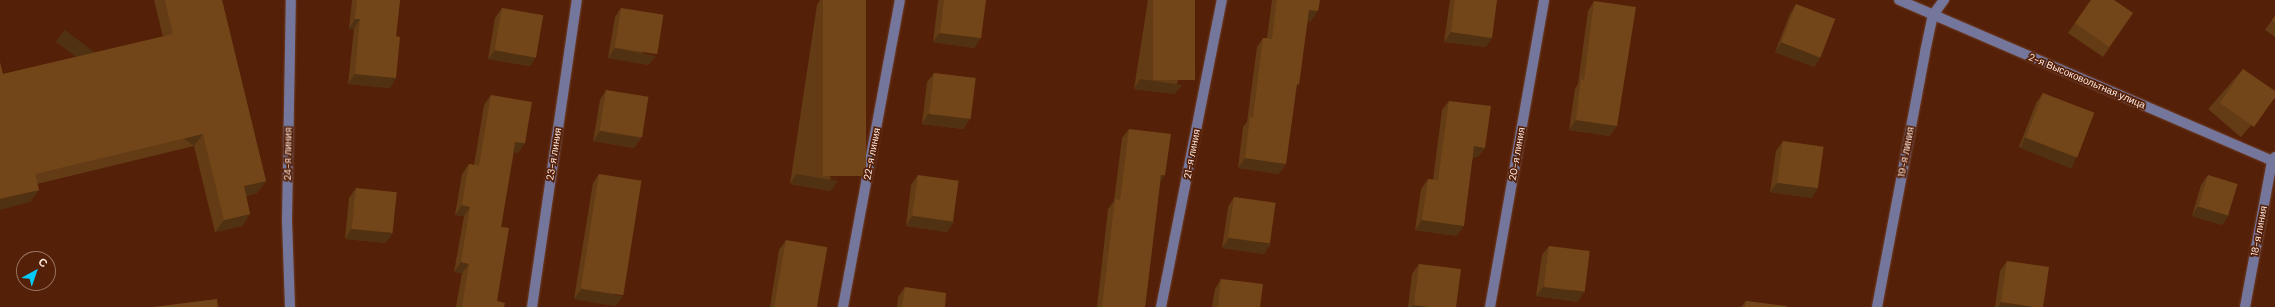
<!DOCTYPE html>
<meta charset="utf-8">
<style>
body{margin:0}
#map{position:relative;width:2275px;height:307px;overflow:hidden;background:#552008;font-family:"DM Sans",sans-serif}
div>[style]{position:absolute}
.roads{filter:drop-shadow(0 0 1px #6d3c27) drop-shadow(0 0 1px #6d3c27)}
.minor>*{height:10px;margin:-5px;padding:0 5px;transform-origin:5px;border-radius:5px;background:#74769b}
.wall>*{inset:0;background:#633c16;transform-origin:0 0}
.shaded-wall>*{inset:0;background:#503112;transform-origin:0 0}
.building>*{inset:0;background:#734619;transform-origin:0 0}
span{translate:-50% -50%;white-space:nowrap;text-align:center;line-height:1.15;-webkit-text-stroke:3.5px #552008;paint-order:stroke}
.street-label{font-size:10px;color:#ffeae2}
.north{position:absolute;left:16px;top:251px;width:40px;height:40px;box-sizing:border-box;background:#552008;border:1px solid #99715f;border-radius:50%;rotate:40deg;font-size:11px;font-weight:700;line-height:16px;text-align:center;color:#ffeae2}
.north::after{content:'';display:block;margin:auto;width:14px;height:18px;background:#06cbf9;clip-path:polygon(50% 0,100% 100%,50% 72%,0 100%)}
</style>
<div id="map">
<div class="roads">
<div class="minor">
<i style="left:1899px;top:0;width:409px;rotate:23.3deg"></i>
<i style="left:290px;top:307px;width:87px;rotate:-92deg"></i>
<i style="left:287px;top:220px;width:220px;rotate:-89deg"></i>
<i style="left:532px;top:307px;width:310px;rotate:-81.7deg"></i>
<i style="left:843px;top:307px;width:312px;rotate:-79.5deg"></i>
<i style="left:1161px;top:307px;width:313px;rotate:-78.8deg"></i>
<i style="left:1490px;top:307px;width:312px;rotate:-80deg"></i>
<i style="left:1877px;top:307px;width:259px;rotate:-79.3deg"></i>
<i style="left:1925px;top:52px;width:38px;rotate:-78deg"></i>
<i style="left:1933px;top:15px;width:19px;rotate:-54deg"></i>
<i style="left:2245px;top:307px;width:148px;rotate:-79.5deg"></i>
<i style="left:2272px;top:161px;width:5px;rotate:-53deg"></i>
</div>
</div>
<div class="wall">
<i style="clip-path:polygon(154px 0,222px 0,266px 181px,257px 193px,246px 196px,250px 214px,242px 226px,215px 232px,194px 146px,37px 184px,39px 190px,30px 202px,3px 74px,163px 37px)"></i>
<i style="clip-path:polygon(352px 0,400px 0,390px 88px,348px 84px,354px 29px,349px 29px)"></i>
<i style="clip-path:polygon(820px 0,823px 0,831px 191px,790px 184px,817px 5px)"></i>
<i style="clip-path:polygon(939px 0,944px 0,981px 38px,974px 48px,933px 42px,938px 1px)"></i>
<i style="clip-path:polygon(1148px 0,1195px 0,1175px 94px,1134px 89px)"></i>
<i style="clip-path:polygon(1272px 0,1320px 0,1311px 21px,1308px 20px,1296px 89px,1279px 174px,1238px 168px,1243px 127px,1247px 122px,1257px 47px,1263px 38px,1267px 38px)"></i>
<i style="clip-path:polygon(1450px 0,1497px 0,1486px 47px,1444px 42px)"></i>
<i style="clip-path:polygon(2091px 0,2133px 13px,2103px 57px,2068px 33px)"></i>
<i style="clip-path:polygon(1594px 1px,1610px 136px,1569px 130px,1575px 89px,1578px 84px,1588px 11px)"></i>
<i style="clip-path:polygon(1796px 4px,1820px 58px,1814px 67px,1775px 52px,1790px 14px)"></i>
<i style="clip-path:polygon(502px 8px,536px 56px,530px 66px,488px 59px,495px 18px)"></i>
<i style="clip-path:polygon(621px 8px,649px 65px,608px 58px,615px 17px)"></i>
<i style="clip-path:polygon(2275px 16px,2275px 37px,2265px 30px)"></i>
<i style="left:2243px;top:69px;width:43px;height:53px;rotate:41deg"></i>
<i style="clip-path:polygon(934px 73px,970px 119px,963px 129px,922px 124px,927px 82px)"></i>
<i style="clip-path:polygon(606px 90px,641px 138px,634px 148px,593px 141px,600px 100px)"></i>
<i style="clip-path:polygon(2043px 93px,2076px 158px,2069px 167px,2019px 147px,2036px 103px)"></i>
<i style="clip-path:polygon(491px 95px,525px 143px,518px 153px,514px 152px,501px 227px,497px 301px,504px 307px,456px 307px,462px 273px,454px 272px,464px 216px,455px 215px,462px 174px,469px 164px,474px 165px,484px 105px)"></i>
<i style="clip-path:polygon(1449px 101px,1485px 148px,1478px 157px,1473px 157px,1457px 236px,1415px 230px,1421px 189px,1428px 179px,1433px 180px,1442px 110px)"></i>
<i style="clip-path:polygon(1129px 129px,1160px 183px,1145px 307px,1097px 307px,1108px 209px,1114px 201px,1122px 138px)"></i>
<i style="clip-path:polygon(1783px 141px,1812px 198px,1770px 192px,1776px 151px)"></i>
<i style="clip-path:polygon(599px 174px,616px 306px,574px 299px,593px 183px)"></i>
<i style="clip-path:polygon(918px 175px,954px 222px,947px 232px,906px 226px,911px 185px)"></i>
<i style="clip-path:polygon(2208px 175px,2229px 215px,2222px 225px,2192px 216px,2201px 185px)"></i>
<i style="clip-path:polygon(356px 188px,386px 243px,345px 239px,349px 198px)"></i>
<i style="clip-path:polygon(1234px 197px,1264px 254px,1222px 248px,1228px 207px)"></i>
<i style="clip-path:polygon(786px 240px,818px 307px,770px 307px,779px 250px)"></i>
<i style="clip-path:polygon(1549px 246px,1578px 302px,1536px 296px,1542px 255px)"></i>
<i style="clip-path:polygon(2007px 261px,2043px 307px,1995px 307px,2000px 271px)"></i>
<i style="clip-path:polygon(1419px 264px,1456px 307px,1408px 307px,1412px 274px)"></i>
<i style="clip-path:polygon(1221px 279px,1260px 307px,1212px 307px,1215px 289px)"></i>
<i style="clip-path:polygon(905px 287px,945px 307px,897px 307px,898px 297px)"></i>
<i style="clip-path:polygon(1746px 301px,1787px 307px,1741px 307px)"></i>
</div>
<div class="shaded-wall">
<i style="clip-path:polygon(1309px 10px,1318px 11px,1311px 21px,1303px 19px)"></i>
<i style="clip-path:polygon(355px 19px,360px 19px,354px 29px,349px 29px)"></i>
<i style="clip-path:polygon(1451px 32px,1492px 38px,1486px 47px,1444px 42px)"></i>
<i style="clip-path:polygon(940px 33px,981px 38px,974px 48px,933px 42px)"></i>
<i style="clip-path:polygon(1781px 42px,1820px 58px,1814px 67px,1775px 52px)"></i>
<i style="clip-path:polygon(615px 48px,656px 56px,649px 65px,608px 58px)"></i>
<i style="clip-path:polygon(495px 50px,536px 56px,530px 66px,488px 59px)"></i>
<i style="clip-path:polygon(355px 74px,396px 78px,390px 88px,348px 84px)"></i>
<i style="clip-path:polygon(1140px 79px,1182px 85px,1175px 94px,1134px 89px)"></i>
<i style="clip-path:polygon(928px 114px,970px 119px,963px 129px,922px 124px)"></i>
<i style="clip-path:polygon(1576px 120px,1617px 126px,1610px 136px,1569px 130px)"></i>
<i style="clip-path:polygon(600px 131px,641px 138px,634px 148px,593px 141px)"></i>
<i style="left:203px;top:134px;width:15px;height:173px;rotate:127deg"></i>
<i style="left:2025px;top:137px;width:55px;height:12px;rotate:22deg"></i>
<i style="clip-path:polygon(515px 142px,525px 143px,518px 153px,508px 151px)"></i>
<i style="clip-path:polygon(1474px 146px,1485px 148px,1478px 157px,1467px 156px)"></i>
<i style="clip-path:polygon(1245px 158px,1286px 164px,1279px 174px,1238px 168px)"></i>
<i style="clip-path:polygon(796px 174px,838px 181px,831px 191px,790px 184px)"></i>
<i style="clip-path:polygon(1161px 175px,1165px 175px,1159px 185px)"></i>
<i style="clip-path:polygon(266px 181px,257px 193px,235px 198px,244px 186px)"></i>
<i style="clip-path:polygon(1777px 183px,1818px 188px,1812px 198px,1770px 192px)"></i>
<i style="clip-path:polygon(39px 190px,30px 202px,0 210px,0 199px)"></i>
<i style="clip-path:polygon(462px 205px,470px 207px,464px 216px,455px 215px)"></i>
<i style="clip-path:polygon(2198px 206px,2229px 215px,2222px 225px,2192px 216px)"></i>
<i style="clip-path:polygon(250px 214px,242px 226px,215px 232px,224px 220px)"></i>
<i style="clip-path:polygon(912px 216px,954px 222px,947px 232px,906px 226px)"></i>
<i style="clip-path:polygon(1422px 220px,1464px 226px,1457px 236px,1415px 230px)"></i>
<i style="clip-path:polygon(351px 229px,393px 233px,386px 243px,345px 239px)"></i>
<i style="clip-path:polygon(1229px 238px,1271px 244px,1264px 254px,1222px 248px)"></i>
<i style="clip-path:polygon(461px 262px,469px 264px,462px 273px,454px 272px)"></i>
<i style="clip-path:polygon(1543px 287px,1584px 292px,1578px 302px,1536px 296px)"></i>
<i style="clip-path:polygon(581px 289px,623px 296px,616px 306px,574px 299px)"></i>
<i style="clip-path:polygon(2001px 302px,2036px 307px,1998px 307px)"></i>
<i style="clip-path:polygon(1414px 305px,1430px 307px,1412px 307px)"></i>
</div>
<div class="building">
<i style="clip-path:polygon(165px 0,222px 0,266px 181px,244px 186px,250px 214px,224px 220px,203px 134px,35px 174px,39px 190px,0 199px,0 62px,3px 74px,173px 34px)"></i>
<i style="clip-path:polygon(357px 0,400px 0,396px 36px,400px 37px,396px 78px,355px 74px,360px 19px,355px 19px)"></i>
<i style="left:823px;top:0;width:43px;height:176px"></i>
<i style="clip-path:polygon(944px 0,986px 0,981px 38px,940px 33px)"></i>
<i style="left:1153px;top:0;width:42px;height:80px"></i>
<i style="clip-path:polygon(1277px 0,1320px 0,1318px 11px,1309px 10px,1299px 85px,1297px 84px,1286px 164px,1245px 158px,1250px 117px,1253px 118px,1263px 38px,1272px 39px)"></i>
<i style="clip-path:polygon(1455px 0,1497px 0,1492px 38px,1451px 32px)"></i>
<i style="clip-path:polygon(2091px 0,2114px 0,2133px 13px,2109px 47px,2075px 23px)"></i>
<i style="clip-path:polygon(1594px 1px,1636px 7px,1617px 126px,1576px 120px,1581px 79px,1584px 80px)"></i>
<i style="left:1796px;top:4px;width:42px;height:41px;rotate:21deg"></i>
<i style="left:502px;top:8px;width:42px;height:43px;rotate:10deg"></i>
<i style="left:621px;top:8px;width:43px;height:40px;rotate:9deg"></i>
<i style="clip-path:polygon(2275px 16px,2275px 23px,2272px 20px)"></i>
<i style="clip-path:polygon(2243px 69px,2275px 91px,2275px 97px,2254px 127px,2220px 103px)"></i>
<i style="left:934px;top:73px;width:42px;height:41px;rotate:7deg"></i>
<i style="left:606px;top:90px;width:43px;height:41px;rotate:9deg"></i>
<i style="left:2043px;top:93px;width:55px;height:48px;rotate:21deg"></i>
<i style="clip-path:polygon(491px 95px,532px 102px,525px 143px,515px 142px,501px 227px,509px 228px,497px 301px,505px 303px,504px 307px,462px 307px,469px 264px,461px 262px,470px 207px,462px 205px,469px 164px,479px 166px)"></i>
<i style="clip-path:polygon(1449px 101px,1491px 106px,1485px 148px,1474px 146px,1464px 226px,1422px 220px,1428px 179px,1438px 180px)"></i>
<i style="clip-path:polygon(1129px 129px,1171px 134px,1165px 175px,1161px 175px,1145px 307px,1102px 307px,1115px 199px,1120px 200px)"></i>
<i style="left:1783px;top:141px;width:41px;height:42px;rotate:8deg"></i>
<i style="left:599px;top:174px;width:43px;height:116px;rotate:9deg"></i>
<i style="left:918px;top:175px;width:41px;height:41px;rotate:8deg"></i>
<i style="left:2208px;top:175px;width:31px;height:33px;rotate:17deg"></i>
<i style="left:356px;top:188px;width:41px;height:41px;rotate:6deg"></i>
<i style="left:1234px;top:197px;width:42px;height:41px;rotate:8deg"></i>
<i style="left:786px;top:240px;width:42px;height:68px;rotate:10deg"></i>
<i style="left:1549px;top:246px;width:41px;height:41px;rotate:7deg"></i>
<i style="clip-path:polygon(2007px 261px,2049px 267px,2043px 307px,2036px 307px,2001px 302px)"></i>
<i style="clip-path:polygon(1419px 264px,1461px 269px,1456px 307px,1430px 307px,1414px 305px)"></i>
<i style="clip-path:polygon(1221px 279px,1263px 284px,1260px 307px,1218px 307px)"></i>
<i style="clip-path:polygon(905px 287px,946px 293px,945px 307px,902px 307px)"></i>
<i style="clip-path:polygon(217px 299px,218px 307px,153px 307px)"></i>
<i style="clip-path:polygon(1746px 301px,1787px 306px,1787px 307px,1745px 307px)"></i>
</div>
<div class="street-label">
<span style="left:2087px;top:81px;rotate:23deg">2-я Высоковольтная улица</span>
<span style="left:1906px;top:152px;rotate:-79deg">19-я линия</span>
<span style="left:288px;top:154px;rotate:-89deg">24-я линия</span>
<span style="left:554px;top:154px;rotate:-81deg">23-я линия</span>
<span style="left:872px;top:154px;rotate:-79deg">22-я линия</span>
<span style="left:1192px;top:154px;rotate:-79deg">21-я линия</span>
<span style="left:1517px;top:154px;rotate:-80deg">20-я линия</span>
<span style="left:2259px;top:231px;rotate:-79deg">18-я линия</span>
</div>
<div class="north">С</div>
</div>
